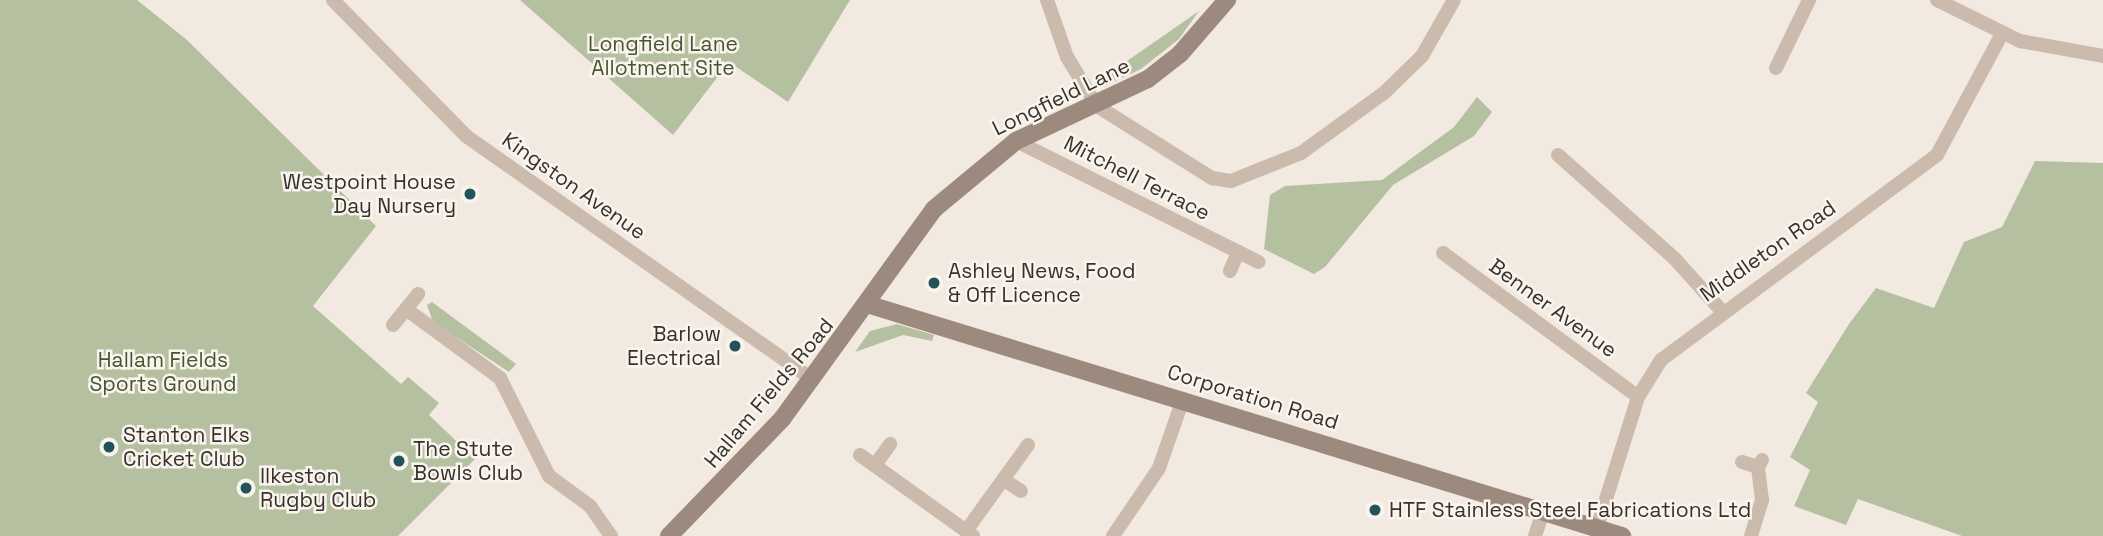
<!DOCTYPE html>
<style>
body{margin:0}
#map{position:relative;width:2103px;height:536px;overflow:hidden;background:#f2eae1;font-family:"Space Grotesk",sans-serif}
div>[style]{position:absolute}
.green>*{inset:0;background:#b5c0a1}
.street>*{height:14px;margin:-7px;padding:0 7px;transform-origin:7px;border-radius:7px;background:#cabbad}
.secondary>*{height:18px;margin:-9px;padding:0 9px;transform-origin:9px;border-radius:9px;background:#9d8a7e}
.dots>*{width:19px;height:19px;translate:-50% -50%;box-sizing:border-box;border:4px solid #f9f4ed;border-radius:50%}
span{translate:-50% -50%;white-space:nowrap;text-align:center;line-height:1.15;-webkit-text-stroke:5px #f9f4ed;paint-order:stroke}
.park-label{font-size:21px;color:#475530}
.street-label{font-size:21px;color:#38302b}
.poi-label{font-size:21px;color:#38302b}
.right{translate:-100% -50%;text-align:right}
.left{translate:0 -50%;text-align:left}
</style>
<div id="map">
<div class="green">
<i style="clip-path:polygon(0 0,137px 0,187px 40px,376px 226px,313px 306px,401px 384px,408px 377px,439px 403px,429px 415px,475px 459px,398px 536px,0 536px)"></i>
<i style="clip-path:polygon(520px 0,850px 0,788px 102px,729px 62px,673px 135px)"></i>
<i style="clip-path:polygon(1199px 11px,1179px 39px,1141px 69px,1103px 87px,1094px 84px)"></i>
<i style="clip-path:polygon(1477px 97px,1492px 112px,1474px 136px,1393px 185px,1325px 267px,1314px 274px,1264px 249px,1270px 195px,1285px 186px,1382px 180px,1454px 127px)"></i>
<i style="clip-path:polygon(2035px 161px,2103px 163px,2103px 536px,1962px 536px,1858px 499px,1846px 525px,1794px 506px,1810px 470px,1790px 457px,1818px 402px,1806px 393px,1849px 324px,1876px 288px,1934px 308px,1964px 242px,2002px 227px)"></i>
<i style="clip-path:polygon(432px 302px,516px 364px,509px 372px,433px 322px,427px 305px)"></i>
<i style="clip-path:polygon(897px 324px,934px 335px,932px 341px,903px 335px,855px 352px,870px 331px)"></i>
</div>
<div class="street">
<i style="left:333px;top:0;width:190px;rotate:45.6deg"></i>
<i style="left:466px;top:136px;width:424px;rotate:35.1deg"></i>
<i style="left:1047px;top:0;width:60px;rotate:70.7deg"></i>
<i style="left:1067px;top:57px;width:57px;rotate:58.5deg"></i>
<i style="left:1097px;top:106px;width:136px;rotate:32.1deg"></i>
<i style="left:1212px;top:178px;width:19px;rotate:9deg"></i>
<i style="left:1231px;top:181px;width:75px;rotate:-21.8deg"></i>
<i style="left:1301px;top:153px;width:102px;rotate:-35.9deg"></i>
<i style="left:1384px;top:93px;width:53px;rotate:-44.2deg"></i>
<i style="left:1422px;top:56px;width:64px;rotate:-60.3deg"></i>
<i style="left:1937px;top:0;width:93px;rotate:26.3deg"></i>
<i style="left:2020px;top:41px;width:84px;rotate:10.2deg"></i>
<i style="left:1776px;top:68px;width:76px;rotate:-64.1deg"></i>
<i style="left:1016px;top:141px;width:271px;rotate:26.5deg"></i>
<i style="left:1558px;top:155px;width:157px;rotate:41.6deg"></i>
<i style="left:1675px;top:259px;width:69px;rotate:48deg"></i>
<i style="left:1443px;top:253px;width:242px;rotate:36.4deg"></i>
<i style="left:1230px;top:271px;width:21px;rotate:-67deg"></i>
<i style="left:406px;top:309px;width:117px;rotate:36.3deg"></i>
<i style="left:500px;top:378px;width:110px;rotate:63.4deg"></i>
<i style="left:549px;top:476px;width:51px;rotate:36.2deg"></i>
<i style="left:590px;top:506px;width:37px;rotate:55deg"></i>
<i style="left:393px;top:325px;width:40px;rotate:-51deg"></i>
<i style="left:860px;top:455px;width:139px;rotate:35.6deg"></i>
<i style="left:1742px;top:462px;width:17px;rotate:17deg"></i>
<i style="left:1758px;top:467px;width:8px;rotate:-60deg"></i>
<i style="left:875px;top:465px;width:26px;rotate:-54deg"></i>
<i style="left:1004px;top:480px;width:20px;rotate:33deg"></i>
<i style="left:1597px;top:528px;width:137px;rotate:-72.6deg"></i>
<i style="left:1638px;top:397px;width:44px;rotate:-58.1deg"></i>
<i style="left:1661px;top:360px;width:344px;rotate:-36.6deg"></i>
<i style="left:1937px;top:155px;width:137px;rotate:-61.8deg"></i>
<i style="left:966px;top:531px;width:106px;rotate:-54.2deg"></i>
<i style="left:1113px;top:536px;width:82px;rotate:-55.9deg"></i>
<i style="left:1159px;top:468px;width:73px;rotate:-70.8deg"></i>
<i style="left:1535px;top:536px;width:25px;rotate:-72deg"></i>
<i style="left:1751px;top:536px;width:38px;rotate:-73deg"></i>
<i style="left:1762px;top:500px;width:33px;rotate:-97deg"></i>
</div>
<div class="secondary">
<i style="left:870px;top:305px;width:787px;rotate:17.08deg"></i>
<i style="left:669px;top:536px;width:163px;rotate:-46deg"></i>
<i style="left:782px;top:419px;width:259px;rotate:-54.1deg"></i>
<i style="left:934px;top:209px;width:107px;rotate:-39.7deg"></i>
<i style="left:1016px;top:141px;width:146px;rotate:-25.2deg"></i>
<i style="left:1148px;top:79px;width:41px;rotate:-38deg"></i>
<i style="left:1180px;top:54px;width:72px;rotate:-49deg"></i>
</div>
<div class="dots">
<i style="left:470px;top:194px;background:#235358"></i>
<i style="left:934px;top:283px;background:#235358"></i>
<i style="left:735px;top:346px;background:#235358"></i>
<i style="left:109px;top:447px;background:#235358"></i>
<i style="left:399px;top:461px;background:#235358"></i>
<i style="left:246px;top:488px;background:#235358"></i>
<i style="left:1375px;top:510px;background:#235358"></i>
</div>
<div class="park-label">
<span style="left:663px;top:56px">Longfield Lane<br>Allotment Site</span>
<span style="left:163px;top:372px">Hallam Fields<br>Sports Ground</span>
</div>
<div class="street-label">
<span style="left:1061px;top:97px;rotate:-26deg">Longfield Lane</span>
<span style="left:1137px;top:178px;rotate:27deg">Mitchell Terrace</span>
<span style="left:574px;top:186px;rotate:35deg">Kingston Avenue</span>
<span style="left:1768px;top:251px;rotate:-35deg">Middleton Road</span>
<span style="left:1553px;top:308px;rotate:36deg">Benner Avenue</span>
<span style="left:769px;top:393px;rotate:-50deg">Hallam Fields Road</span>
<span style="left:1253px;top:397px;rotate:17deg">Corporation Road</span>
</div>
<div class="poi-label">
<span class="right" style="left:456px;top:194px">Westpoint House<br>Day Nursery</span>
<span class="left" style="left:948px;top:283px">Ashley News, Food<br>&amp; Off Licence</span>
<span class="right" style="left:721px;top:346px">Barlow<br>Electrical</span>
<span class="left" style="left:123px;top:447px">Stanton Elks<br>Cricket Club</span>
<span class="left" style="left:413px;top:461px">The Stute<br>Bowls Club</span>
<span class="left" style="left:260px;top:488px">Ilkeston<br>Rugby Club</span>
<span class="left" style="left:1389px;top:510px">HTF Stainless Steel Fabrications Ltd</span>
</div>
</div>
